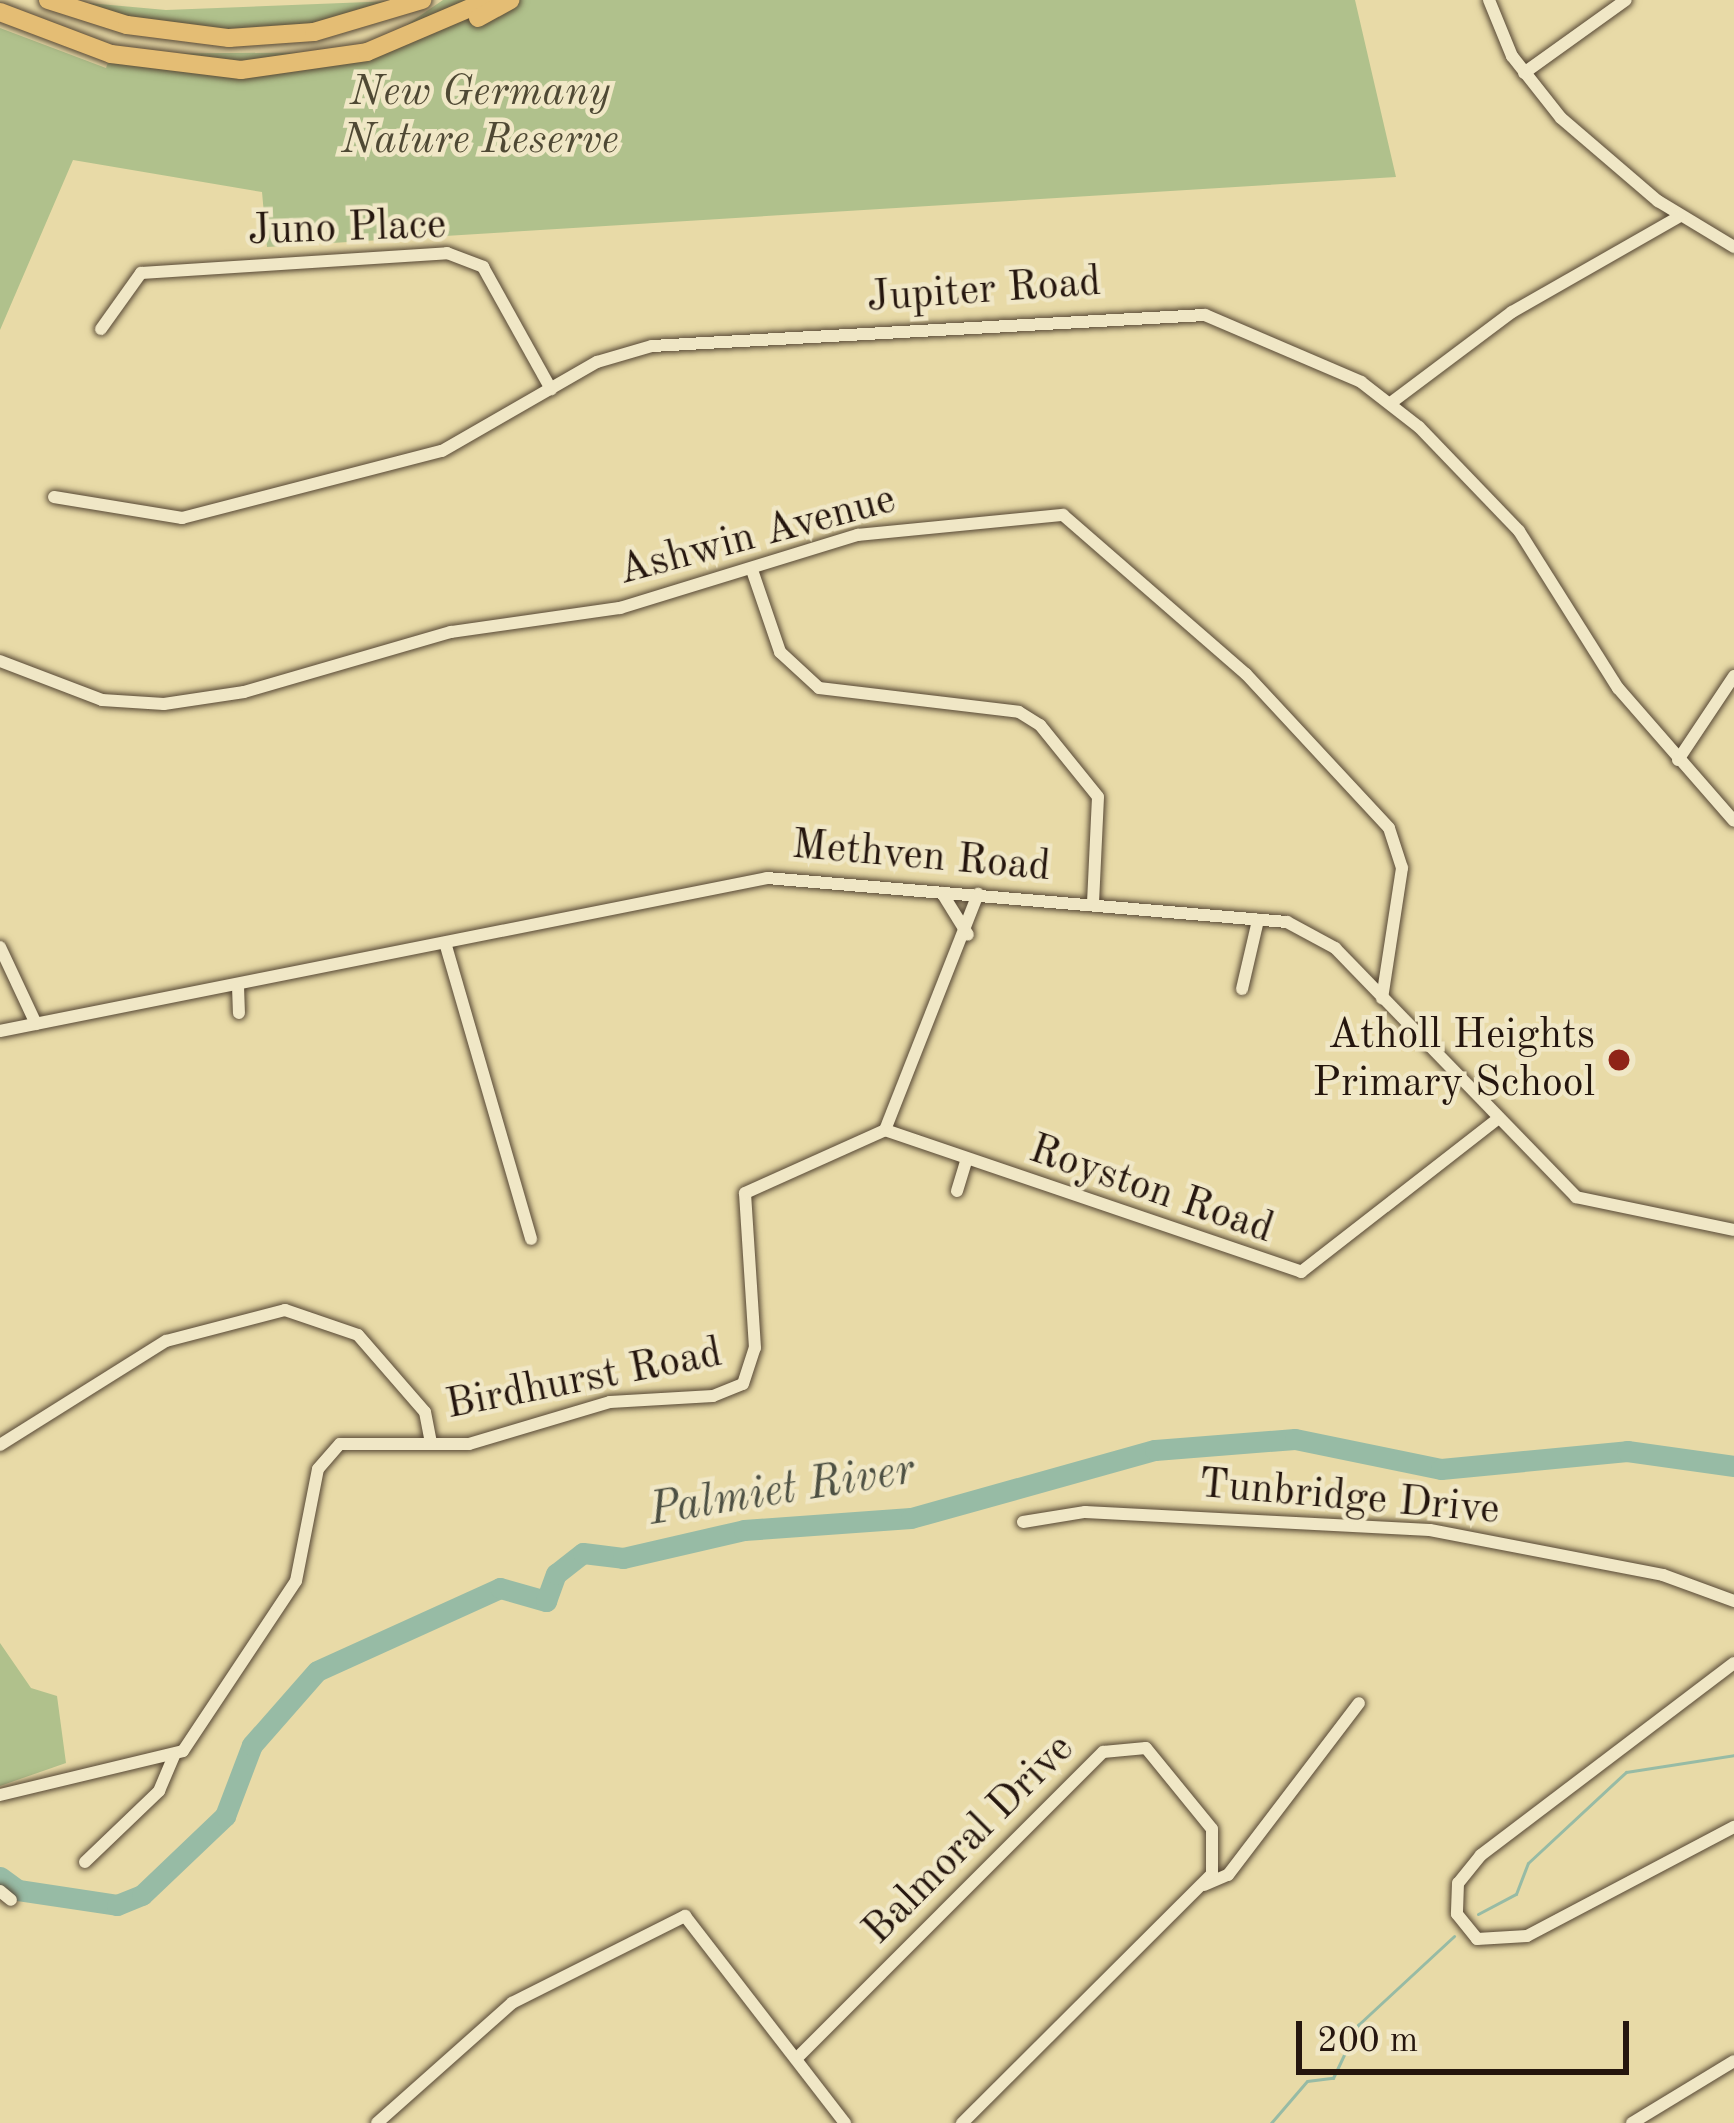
<!DOCTYPE html>
<style>
body{margin:0}
#map{position:relative;width:1734px;height:2123px;overflow:hidden;background:#e8daa7;font-family:"Old Standard TT",serif}
div>[style]{position:absolute}
.green>*{inset:0;background:#b0c18c}
.stream>*{height:3px;margin:-1.5px;padding:0 1.5px;transform-origin:1.5px;border-radius:1.5px;background:#97bba5}
.river>*{height:21px;margin:-10.5px;padding:0 10.5px;transform-origin:10.5px;border-radius:10.5px;background:#97bba5}
.roads{filter:drop-shadow(0 0 3px #564734) drop-shadow(0 0 3px #564734)}
.minor>*{height:12px;margin:-6px;padding:0 6px;transform-origin:6px;border-radius:6px;background:#f0e7c6}
.highway>*{height:18px;margin:-9px;padding:0 9px;transform-origin:9px;border-radius:9px;background:#e4bd74}
.dots>*{width:33px;height:33px;translate:-50% -50%;box-sizing:border-box;border:6px solid #f0e7c6;border-radius:50%}
span{translate:-50% -50%;white-space:nowrap;text-align:center;line-height:1.15;-webkit-text-stroke:9px #f0e7c6;paint-order:stroke}
.park-label{font-size:42px;color:#4f4934;font-style:italic}
.street-label{font-size:42px;color:#25160e}
.poi-label{font-size:42px;color:#25160e}
.right{translate:-100% -50%;text-align:right}
.water-label{font-size:45px;color:#4d5043;font-style:italic}
.scale{position:absolute;left:1296px;top:2021px;width:333px;height:54px;box-sizing:border-box;border:6px solid #25160e;border-top:0;padding-left:15px;font-size:36px;line-height:42px;white-space:nowrap;color:#25160e;-webkit-text-stroke:9px #f0e7c6;paint-order:stroke}
</style>
<div id="map">
<div class="green">
<i style="clip-path:polygon(55px 0,166px 10px,419px 0,360px 20px,193px 34px)"></i>
<i style="clip-path:polygon(443px 0,1355px 0,1396px 177px,267px 247px,262px 192px,73px 160px,0 330px,0 28px,106px 68px,111px 54px,367px 52px)"></i>
<i style="clip-path:polygon(0 1643px,31px 1688px,57px 1696px,66px 1763px,0 1786px)"></i>
</div>
<div class="stream">
<i style="left:1478px;top:1914px;width:43px;rotate:-27.8deg"></i>
<i style="left:1516px;top:1894px;width:33px;rotate:-69deg"></i>
<i style="left:1528px;top:1863px;width:134px;rotate:-42.9deg"></i>
<i style="left:1626px;top:1772px;width:109px;rotate:-8.9deg"></i>
<i style="left:1271px;top:2123px;width:55px;rotate:-49.4deg"></i>
<i style="left:1307px;top:2081px;width:26px;rotate:-7deg"></i>
<i style="left:1333px;top:2078px;width:59px;rotate:-64.7deg"></i>
<i style="left:1358px;top:2025px;width:131px;rotate:-42.8deg"></i>
</div>
<div class="river">
<i style="left:0;top:1877px;width:22px;rotate:36deg"></i>
<i style="left:18px;top:1890px;width:100px;rotate:8.6deg"></i>
<i style="left:117px;top:1905px;width:27px;rotate:-22deg"></i>
<i style="left:142px;top:1895px;width:115px;rotate:-43.6deg"></i>
<i style="left:225px;top:1816px;width:76px;rotate:-69.2deg"></i>
<i style="left:252px;top:1745px;width:98px;rotate:-48.7deg"></i>
<i style="left:317px;top:1671px;width:201px;rotate:-24.4deg"></i>
<i style="left:500px;top:1588px;width:48px;rotate:15.8deg"></i>
<i style="left:546px;top:1601px;width:29px;rotate:-70deg"></i>
<i style="left:556px;top:1574px;width:34px;rotate:-38deg"></i>
<i style="left:583px;top:1553px;width:40px;rotate:7.1deg"></i>
<i style="left:623px;top:1558px;width:124px;rotate:-13deg"></i>
<i style="left:744px;top:1530px;width:167px;rotate:-4.1deg"></i>
<i style="left:911px;top:1518px;width:253px;rotate:-15.6deg"></i>
<i style="left:1155px;top:1450px;width:140px;rotate:-4.5deg"></i>
<i style="left:1295px;top:1439px;width:149px;rotate:11.6deg"></i>
<i style="left:1441px;top:1469px;width:187px;rotate:-5.5deg"></i>
<i style="left:1627px;top:1451px;width:108px;rotate:8deg"></i>
</div>
<div class="roads">
<div class="minor">
<i style="left:1489px;top:0;width:61px;rotate:67.7deg"></i>
<i style="left:1512px;top:56px;width:79px;rotate:51.7deg"></i>
<i style="left:1561px;top:118px;width:128px;rotate:40.6deg"></i>
<i style="left:1658px;top:201px;width:89px;rotate:31.2deg"></i>
<i style="left:1524px;top:73px;width:125px;rotate:-35.6deg"></i>
<i style="left:101px;top:329px;width:69px;rotate:-54.5deg"></i>
<i style="left:141px;top:273px;width:307px;rotate:-3.7deg"></i>
<i style="left:447px;top:253px;width:39px;rotate:21deg"></i>
<i style="left:483px;top:267px;width:140px;rotate:60.9deg"></i>
<i style="left:1392px;top:402px;width:150px;rotate:-36.9deg"></i>
<i style="left:1512px;top:312px;width:193px;rotate:-29.7deg"></i>
<i style="left:54px;top:497px;width:130px;rotate:9.3deg"></i>
<i style="left:182px;top:518px;width:268px;rotate:-14.5deg"></i>
<i style="left:442px;top:451px;width:179px;rotate:-29.9deg"></i>
<i style="left:597px;top:362px;width:57px;rotate:-16.2deg"></i>
<i style="left:652px;top:346px;width:554px;rotate:-3.21deg"></i>
<i style="left:1205px;top:315px;width:170px;rotate:23.2deg"></i>
<i style="left:1361px;top:382px;width:73px;rotate:37.8deg"></i>
<i style="left:1419px;top:427px;width:144px;rotate:46.1deg"></i>
<i style="left:1519px;top:531px;width:186px;rotate:57.8deg"></i>
<i style="left:1618px;top:688px;width:176px;rotate:48.9deg"></i>
<i style="left:752px;top:570px;width:87px;rotate:71.1deg"></i>
<i style="left:780px;top:652px;width:53px;rotate:42.7deg"></i>
<i style="left:819px;top:688px;width:201px;rotate:6.8deg"></i>
<i style="left:1019px;top:712px;width:25px;rotate:32deg"></i>
<i style="left:1040px;top:725px;width:92px;rotate:51.1deg"></i>
<i style="left:1098px;top:797px;width:107px;rotate:92.7deg"></i>
<i style="left:0;top:661px;width:109px;rotate:20.9deg"></i>
<i style="left:102px;top:700px;width:62px;rotate:3.7deg"></i>
<i style="left:164px;top:704px;width:81px;rotate:-8.5deg"></i>
<i style="left:244px;top:692px;width:216px;rotate:-16.2deg"></i>
<i style="left:451px;top:632px;width:171px;rotate:-8.1deg"></i>
<i style="left:620px;top:608px;width:249px;rotate:-17.1deg"></i>
<i style="left:858px;top:535px;width:206px;rotate:-5.6deg"></i>
<i style="left:1063px;top:515px;width:242px;rotate:41deg"></i>
<i style="left:1246px;top:674px;width:210px;rotate:47.1deg"></i>
<i style="left:1389px;top:828px;width:42px;rotate:72deg"></i>
<i style="left:1402px;top:868px;width:132px;rotate:98.7deg"></i>
<i style="left:1678px;top:760px;width:101px;rotate:-56.3deg"></i>
<i style="left:942px;top:893px;width:49px;rotate:58.2deg"></i>
<i style="left:446px;top:946px;width:305px;rotate:73.8deg"></i>
<i style="left:0;top:947px;width:85px;rotate:64.9deg"></i>
<i style="left:238px;top:986px;width:27px;rotate:88deg"></i>
<i style="left:1242px;top:989px;width:71px;rotate:-76.9deg"></i>
<i style="left:0;top:1031px;width:782px;rotate:-11.28deg"></i>
<i style="left:767px;top:878px;width:522px;rotate:4.84deg"></i>
<i style="left:1287px;top:922px;width:55px;rotate:28.4deg"></i>
<i style="left:1335px;top:948px;width:347px;rotate:45.9deg"></i>
<i style="left:1576px;top:1197px;width:161px;rotate:11.8deg"></i>
<i style="left:885px;top:1130px;width:440px;rotate:18.8deg"></i>
<i style="left:1301px;top:1272px;width:246px;rotate:-37.9deg"></i>
<i style="left:957px;top:1191px;width:31px;rotate:-73deg"></i>
<i style="left:0;top:1445px;width:196px;rotate:-32.1deg"></i>
<i style="left:166px;top:1341px;width:123px;rotate:-14.6deg"></i>
<i style="left:285px;top:1310px;width:77px;rotate:18.9deg"></i>
<i style="left:358px;top:1335px;width:102px;rotate:49deg"></i>
<i style="left:425px;top:1412px;width:32px;rotate:79deg"></i>
<i style="left:1023px;top:1522px;width:63px;rotate:-9.2deg"></i>
<i style="left:1085px;top:1512px;width:345px;rotate:3deg"></i>
<i style="left:1430px;top:1530px;width:237px;rotate:10.9deg"></i>
<i style="left:1663px;top:1575px;width:76px;rotate:20.1deg"></i>
<i style="left:1734px;top:1663px;width:318px;rotate:142.8deg"></i>
<i style="left:1481px;top:1855px;width:36px;rotate:129deg"></i>
<i style="left:1458px;top:1883px;width:31px;rotate:92deg"></i>
<i style="left:1457px;top:1914px;width:32px;rotate:51deg"></i>
<i style="left:1477px;top:1939px;width:50px;rotate:-3.4deg"></i>
<i style="left:1527px;top:1936px;width:234px;rotate:-27.8deg"></i>
<i style="left:0;top:1795px;width:188px;rotate:-13.5deg"></i>
<i style="left:183px;top:1751px;width:204px;rotate:-56.4deg"></i>
<i style="left:296px;top:1581px;width:114px;rotate:-78.9deg"></i>
<i style="left:318px;top:1469px;width:33px;rotate:-49deg"></i>
<i style="left:340px;top:1444px;width:129px"></i>
<i style="left:469px;top:1444px;width:147px;rotate:-16.6deg"></i>
<i style="left:610px;top:1402px;width:103px;rotate:-3.3deg"></i>
<i style="left:713px;top:1396px;width:32px;rotate:-22deg"></i>
<i style="left:743px;top:1384px;width:38px;rotate:-72deg"></i>
<i style="left:755px;top:1348px;width:155px;rotate:-93.7deg"></i>
<i style="left:745px;top:1193px;width:154px;rotate:-24.2deg"></i>
<i style="left:885px;top:1130px;width:254px;rotate:-68.5deg"></i>
<i style="left:85px;top:1862px;width:103px;rotate:-43.8deg"></i>
<i style="left:159px;top:1791px;width:39px;rotate:-67deg"></i>
<i style="left:1204px;top:1885px;width:26px;rotate:-23deg"></i>
<i style="left:1228px;top:1875px;width:216px;rotate:-52.7deg"></i>
<i style="left:0;top:1891px;width:14px;rotate:39deg"></i>
<i style="left:797px;top:2058px;width:433px;rotate:-45deg"></i>
<i style="left:1103px;top:1752px;width:43px;rotate:-5.3deg"></i>
<i style="left:1146px;top:1748px;width:104px;rotate:50.8deg"></i>
<i style="left:1212px;top:1829px;width:45px;rotate:90deg"></i>
<i style="left:1212px;top:1874px;width:353px;rotate:135.1deg"></i>
<i style="left:377px;top:2123px;width:181px;rotate:-41.6deg"></i>
<i style="left:512px;top:2003px;width:194px;rotate:-26.7deg"></i>
<i style="left:685px;top:1916px;width:262px;rotate:52.3deg"></i>
<i style="left:1632px;top:2123px;width:119px;rotate:-31.3deg"></i>
</div>
<div class="highway">
<i style="left:48px;top:0;width:83px;rotate:17.6deg"></i>
<i style="left:127px;top:25px;width:103px;rotate:7.3deg"></i>
<i style="left:229px;top:38px;width:85px;rotate:-4deg"></i>
<i style="left:314px;top:32px;width:113px;rotate:-16.5deg"></i>
<i style="left:0;top:12px;width:119px;rotate:20.7deg"></i>
<i style="left:111px;top:54px;width:131px;rotate:7deg"></i>
<i style="left:241px;top:70px;width:127px;rotate:-8.1deg"></i>
<i style="left:367px;top:52px;width:133px;rotate:-23.1deg"></i>
<i style="left:478px;top:18px;width:37px;rotate:-29deg"></i>
</div>
</div>
<div class="dots">
<i style="left:1619px;top:1060px;background:#8f2418"></i>
</div>
<div class="park-label">
<span style="left:480px;top:117px">New Germany<br>Nature Reserve</span>
</div>
<div class="street-label">
<span style="left:347px;top:229px;rotate:-2deg">Juno Place</span>
<span style="left:984px;top:291px;rotate:-4deg">Jupiter Road</span>
<span style="left:757px;top:536px;rotate:-15deg">Ashwin Avenue</span>
<span style="left:921px;top:857px;rotate:5deg">Methven Road</span>
<span style="left:1151px;top:1190px;rotate:19deg">Royston Road</span>
<span style="left:584px;top:1380px;rotate:-11deg">Birdhurst Road</span>
<span style="left:1349px;top:1498px;rotate:5deg">Tunbridge Drive</span>
<span style="left:969px;top:1840px;rotate:-45deg">Balmoral Drive</span>
</div>
<div class="poi-label">
<span class="right" style="left:1595px;top:1060px">Atholl Heights<br>Primary School</span>
</div>
<div class="water-label">
<span style="left:782px;top:1492px;rotate:-9deg">Palmiet River</span>
</div>
<div class="scale">200 m</div>
</div>
